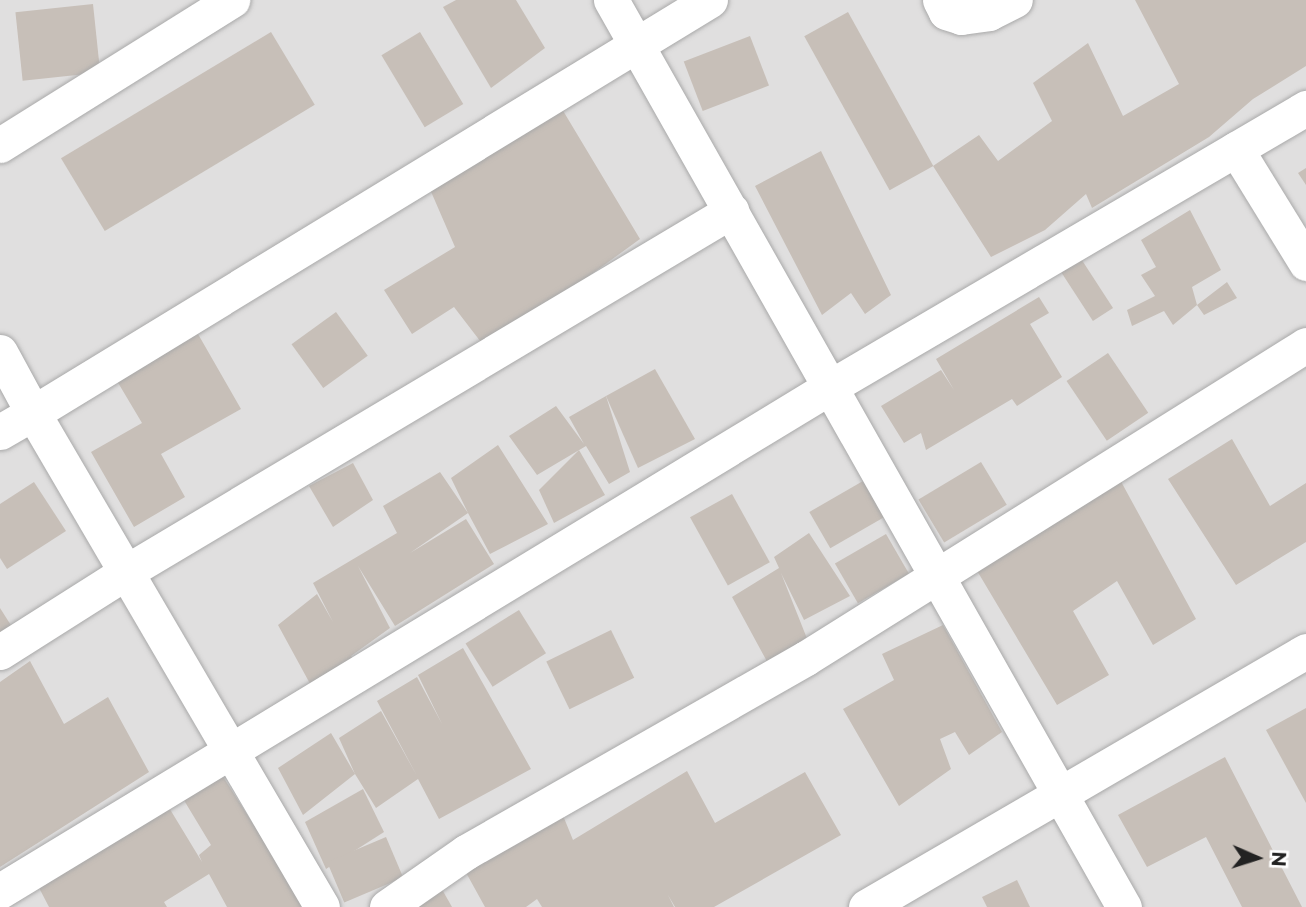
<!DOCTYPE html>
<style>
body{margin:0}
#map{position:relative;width:1306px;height:907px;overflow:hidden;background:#f2efe9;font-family:Montserrat,sans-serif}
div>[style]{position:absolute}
.residential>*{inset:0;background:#e0dfdf;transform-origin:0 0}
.building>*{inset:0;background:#c7bfb8;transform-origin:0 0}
.roads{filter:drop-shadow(0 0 2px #a9a9a9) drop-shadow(0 0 2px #a9a9a9)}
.minor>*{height:35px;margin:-17.5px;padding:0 17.5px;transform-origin:17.5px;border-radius:17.5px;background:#fff}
span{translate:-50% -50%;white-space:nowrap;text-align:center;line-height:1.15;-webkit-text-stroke:5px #fff;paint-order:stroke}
.north{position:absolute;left:1222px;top:823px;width:70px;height:70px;-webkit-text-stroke:5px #fff;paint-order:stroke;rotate:93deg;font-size:19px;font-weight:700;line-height:28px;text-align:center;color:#222}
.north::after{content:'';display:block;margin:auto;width:24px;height:32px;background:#222;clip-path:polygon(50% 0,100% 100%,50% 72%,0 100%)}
</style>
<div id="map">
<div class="residential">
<i style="left:0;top:0;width:1306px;height:907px"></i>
</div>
<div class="building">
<i style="clip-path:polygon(456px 0,516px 0,545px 48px,491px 88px,443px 7px)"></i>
<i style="clip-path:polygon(1135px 0,1306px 0,1306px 66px,1253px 99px,1209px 137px,1092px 208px,1086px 194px,1045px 230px,991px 257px,933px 166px,979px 135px,998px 161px,1052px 121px,1033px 83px,1088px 43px,1123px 116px,1179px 84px)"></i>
<i style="left:93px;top:4px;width:69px;height:78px;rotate:84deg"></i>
<i style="left:848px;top:12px;width:176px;height:50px;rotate:61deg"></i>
<i style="left:271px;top:32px;width:85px;height:245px;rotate:59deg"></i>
<i style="left:420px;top:32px;width:84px;height:45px;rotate:59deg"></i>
<i style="left:750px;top:36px;width:53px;height:71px;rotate:69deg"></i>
<i style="clip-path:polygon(562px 109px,640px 239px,487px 350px,454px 307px,412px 334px,384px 290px,455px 247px,429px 187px)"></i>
<i style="clip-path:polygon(821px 151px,891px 295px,865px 314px,851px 293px,822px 315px,755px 186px)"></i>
<i style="clip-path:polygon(1306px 168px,1306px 185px,1298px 173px)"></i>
<i style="clip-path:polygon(1190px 210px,1221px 270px,1192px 287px,1197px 305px,1227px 282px,1237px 298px,1204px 315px,1197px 305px,1173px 325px,1164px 311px,1132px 326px,1127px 310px,1155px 296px,1141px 275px,1156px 267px,1141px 240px)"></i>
<i style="left:1076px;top:251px;width:68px;height:24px;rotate:57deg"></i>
<i style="clip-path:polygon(1039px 297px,1049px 313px,1030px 324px,1062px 377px,1017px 406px,1012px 399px,926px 450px,921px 433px,904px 443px,881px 406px,941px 370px,954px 390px,936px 359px)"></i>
<i style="left:336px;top:312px;width:54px;height:55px;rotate:54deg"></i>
<i style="clip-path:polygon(198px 334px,241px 409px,161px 454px,185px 497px,134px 527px,91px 452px,142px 423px,117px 381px)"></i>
<i style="left:1108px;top:353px;width:72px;height:50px;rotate:56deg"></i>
<i style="clip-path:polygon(655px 369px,695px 439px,638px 468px,606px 396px)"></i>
<i style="clip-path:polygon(606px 396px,630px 472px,609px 484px,586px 446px,537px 475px,509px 436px,556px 406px,584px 444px,569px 417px)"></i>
<i style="clip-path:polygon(1232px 439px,1270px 506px,1306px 483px,1306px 542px,1236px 585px,1168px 479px)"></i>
<i style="clip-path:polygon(498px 445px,548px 524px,490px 554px,468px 513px,410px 553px,466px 519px,494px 564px,395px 626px,358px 566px,390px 628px,351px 656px,357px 665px,314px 691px,278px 625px,317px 594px,333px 622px,313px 583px,397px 533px,383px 506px,440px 472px,468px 513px,451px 478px)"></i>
<i style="clip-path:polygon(579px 450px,605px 495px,554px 523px,539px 490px)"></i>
<i style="left:981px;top:462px;width:50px;height:73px;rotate:59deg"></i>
<i style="clip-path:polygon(353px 463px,373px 500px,333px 527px,309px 486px)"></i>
<i style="clip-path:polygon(1118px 476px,1196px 619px,1153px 645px,1117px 581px,1073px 611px,1109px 675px,1057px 705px,973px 564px)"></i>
<i style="left:863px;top:481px;width:42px;height:62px;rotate:60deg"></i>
<i style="clip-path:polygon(34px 482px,66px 531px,7px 569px,0 558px,0 504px)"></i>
<i style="left:732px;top:494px;width:78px;height:48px;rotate:61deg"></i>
<i style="clip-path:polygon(809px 533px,850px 596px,804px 620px,781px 573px,808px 641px,770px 667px,732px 597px,779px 568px,774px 557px)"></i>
<i style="left:886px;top:534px;width:46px;height:59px;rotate:60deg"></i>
<i style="clip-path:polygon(0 608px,14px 630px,0 638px)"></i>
<i style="left:519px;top:610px;width:51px;height:63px;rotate:58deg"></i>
<i style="clip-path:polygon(943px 625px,1002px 732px,969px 755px,955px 732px,940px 739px,951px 769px,899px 806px,843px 709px,894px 680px,882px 654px)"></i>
<i style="left:611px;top:630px;width:53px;height:72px;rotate:64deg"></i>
<i style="clip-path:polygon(463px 648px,531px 769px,439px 819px,418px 779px,376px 808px,355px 774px,303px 815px,278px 768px,331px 733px,355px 774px,339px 738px,381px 711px,417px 776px,377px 701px,417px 677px,442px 724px,418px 675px)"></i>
<i style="clip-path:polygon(30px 661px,64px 724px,108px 697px,149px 772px,0 867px,0 682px)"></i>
<i style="clip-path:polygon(1306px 708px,1306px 803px,1266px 730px)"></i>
<i style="clip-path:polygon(1225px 757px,1302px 907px,1242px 907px,1206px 837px,1147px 867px,1118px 815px)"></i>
<i style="clip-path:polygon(687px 771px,715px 823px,805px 772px,841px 835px,714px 907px,675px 907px,668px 895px,674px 907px,542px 907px,537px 899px,526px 907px,485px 907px,459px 860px,562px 813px,573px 840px)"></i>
<i style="clip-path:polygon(222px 775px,306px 907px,227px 907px,209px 874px,164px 902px,167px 907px,49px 907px,37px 884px,168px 806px,202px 862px,199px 855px,211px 845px,182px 797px)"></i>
<i style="clip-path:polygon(363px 789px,384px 832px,326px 869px,305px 822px)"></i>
<i style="left:386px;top:837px;width:44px;height:64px;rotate:67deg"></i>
<i style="clip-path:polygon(435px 877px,452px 907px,408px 907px)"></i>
<i style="clip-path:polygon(1017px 880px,1030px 907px,987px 907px,982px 897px)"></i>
</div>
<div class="roads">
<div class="minor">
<i style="left:611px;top:0;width:1042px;rotate:60.51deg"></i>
<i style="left:940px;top:0;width:13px;rotate:63deg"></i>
<i style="left:946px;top:12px;width:16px;rotate:18deg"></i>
<i style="left:961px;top:17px;width:28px;rotate:-8deg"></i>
<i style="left:989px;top:13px;width:29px;rotate:-27deg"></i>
<i style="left:0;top:145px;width:274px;rotate:-32deg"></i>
<i style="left:1236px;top:149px;width:134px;rotate:58.4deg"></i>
<i style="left:0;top:352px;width:69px;rotate:61.6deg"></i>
<i style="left:33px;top:413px;width:793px;rotate:-31.39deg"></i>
<i style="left:0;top:432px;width:38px;rotate:-30deg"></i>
<i style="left:33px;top:413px;width:572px;rotate:59.67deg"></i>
<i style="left:0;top:652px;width:149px;rotate:-32.4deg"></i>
<i style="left:126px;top:572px;width:705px;rotate:-30.82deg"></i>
<i style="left:0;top:891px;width:971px;rotate:-31.27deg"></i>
<i style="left:830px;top:387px;width:552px;rotate:-30.38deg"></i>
<i style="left:387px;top:907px;width:96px;rotate:-34.8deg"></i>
<i style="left:466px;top:852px;width:391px;rotate:-29.7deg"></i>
<i style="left:806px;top:658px;width:590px;rotate:-32.05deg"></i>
<i style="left:866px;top:907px;width:509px;rotate:-30.19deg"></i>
</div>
</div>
<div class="north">N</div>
</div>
